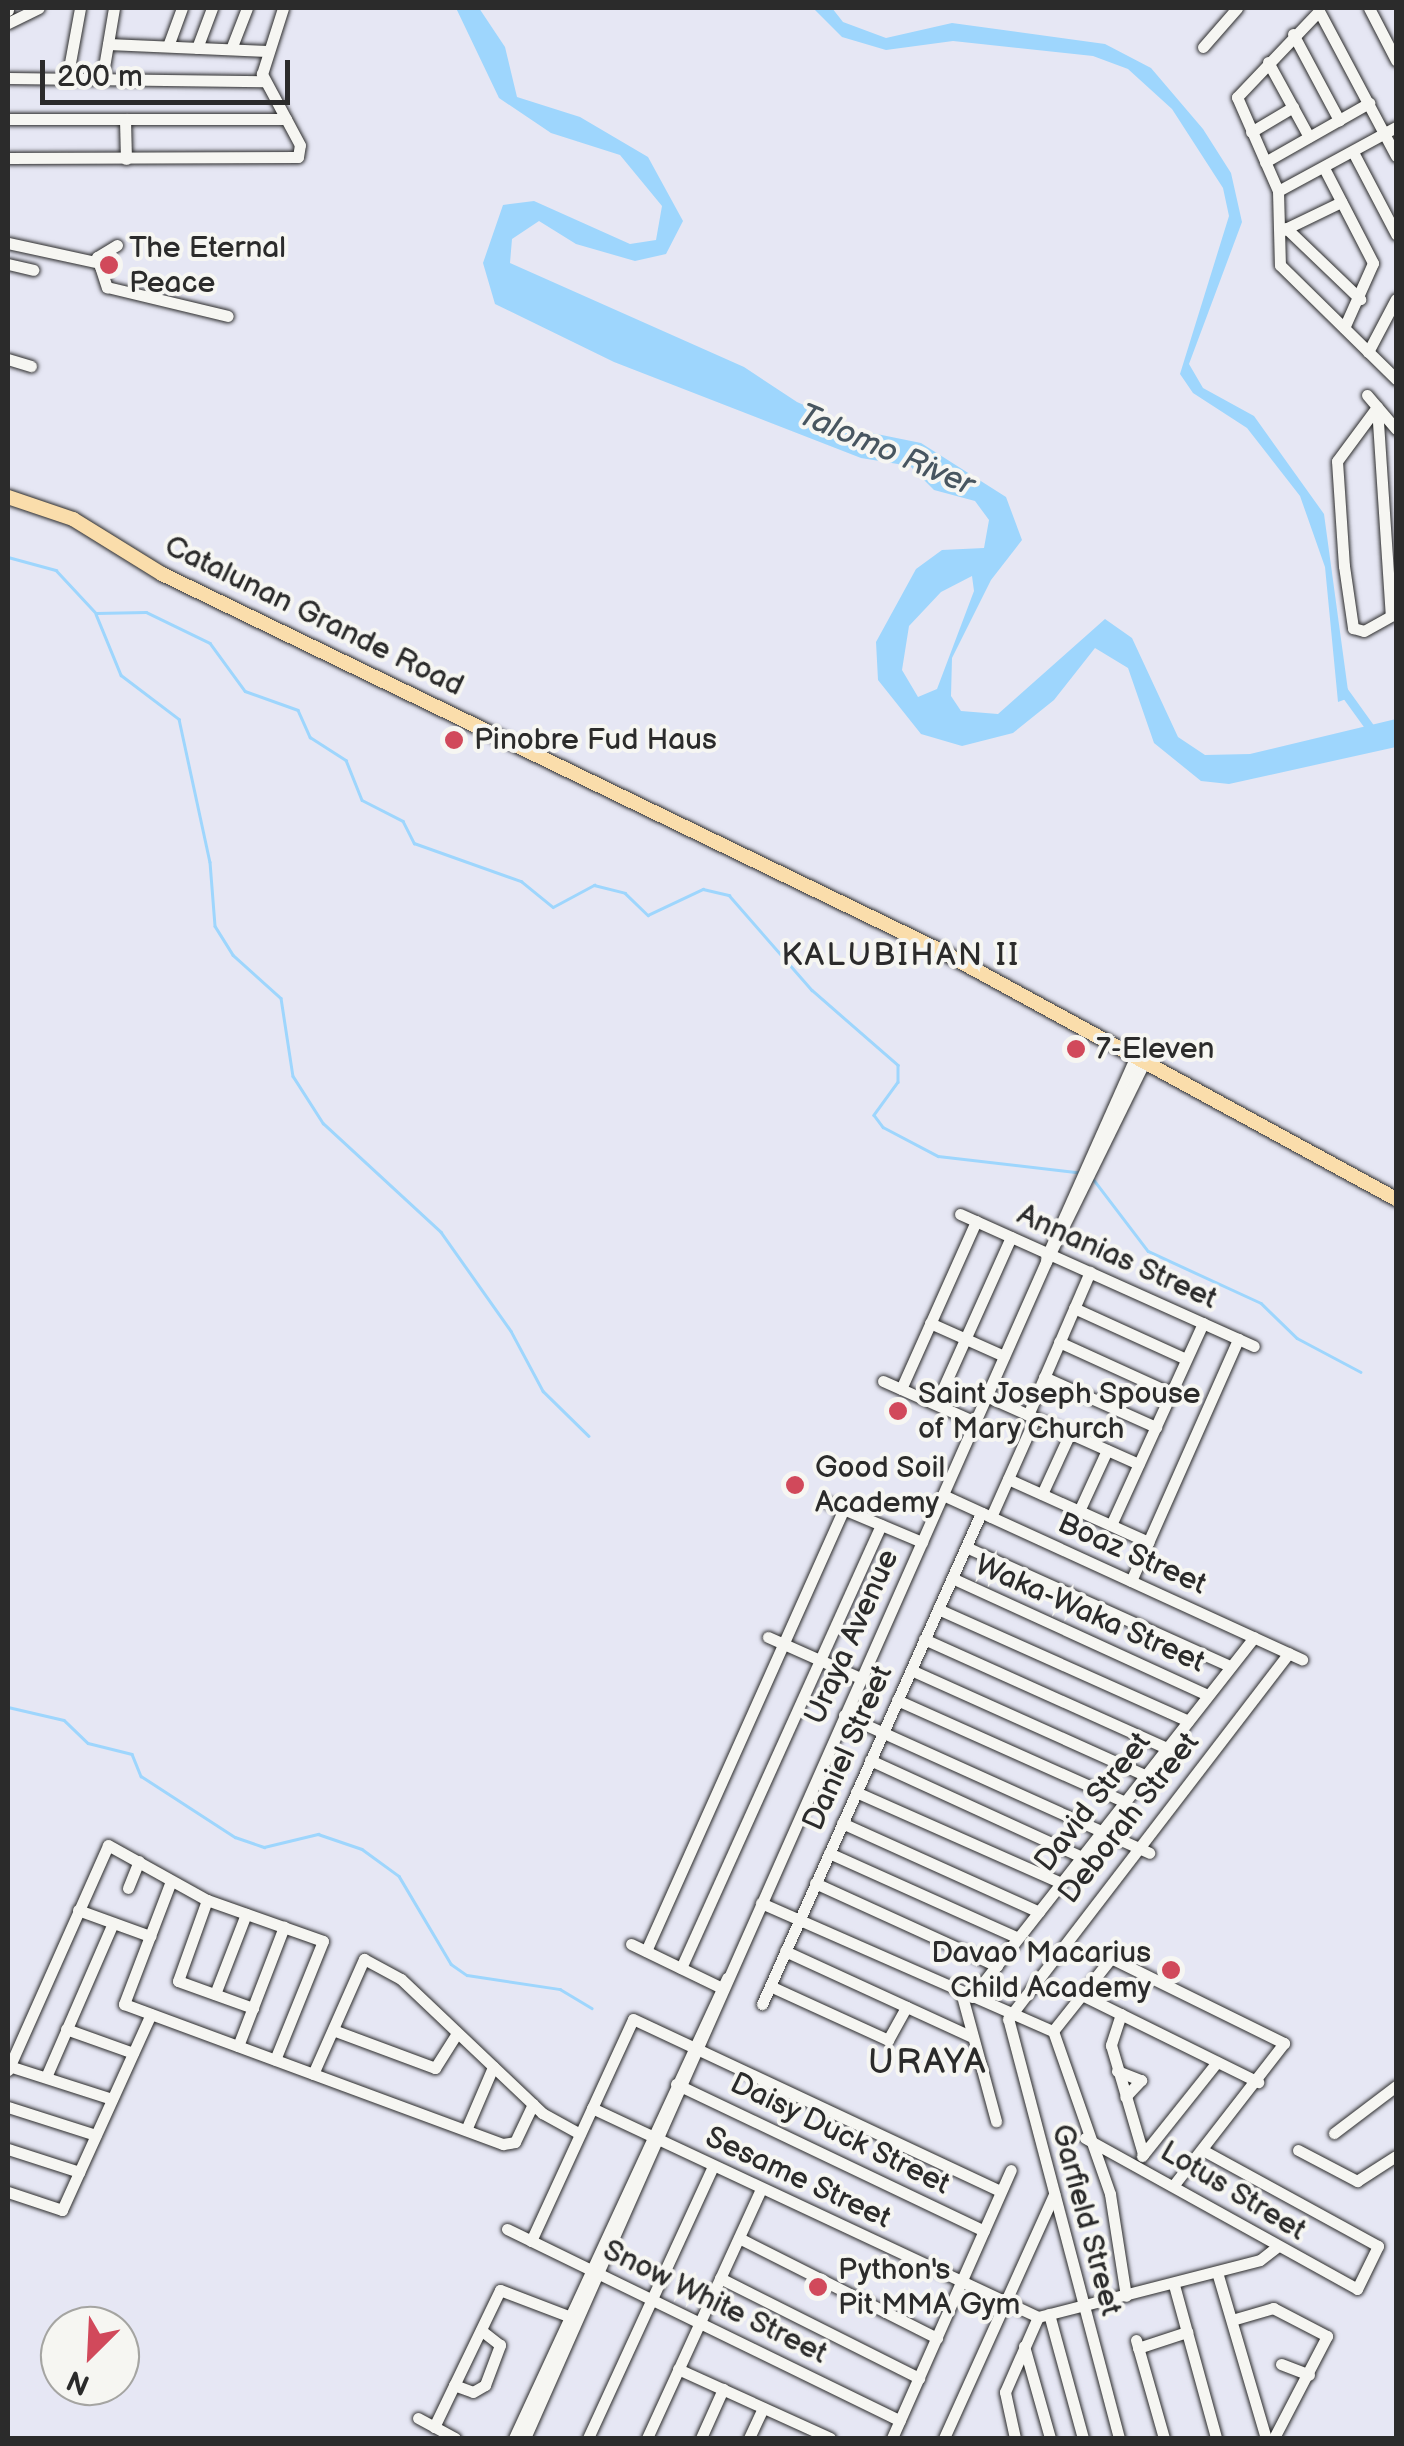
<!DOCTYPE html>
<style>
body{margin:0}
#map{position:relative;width:1404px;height:2446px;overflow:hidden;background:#e6e7f4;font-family:"Balsamiq Sans",sans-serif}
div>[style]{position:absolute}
.water>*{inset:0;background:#9ed6fd}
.stream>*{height:2.5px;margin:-1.25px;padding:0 1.25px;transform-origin:1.25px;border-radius:1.25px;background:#9ed6fd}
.canal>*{height:9px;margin:-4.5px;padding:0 4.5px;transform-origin:4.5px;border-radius:4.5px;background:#9ed6fd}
.roads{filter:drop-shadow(0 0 2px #2b2b2b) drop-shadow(0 0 2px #2b2b2b)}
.minor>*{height:11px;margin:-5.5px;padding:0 5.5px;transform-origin:5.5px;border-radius:5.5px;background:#f6f6f2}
.major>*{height:14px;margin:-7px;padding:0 7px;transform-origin:7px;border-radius:7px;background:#faddab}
.dots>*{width:28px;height:28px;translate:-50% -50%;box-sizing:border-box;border:5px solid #f6f6f2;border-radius:50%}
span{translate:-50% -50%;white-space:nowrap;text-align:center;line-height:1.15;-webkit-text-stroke:8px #f6f6f2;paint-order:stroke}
.poi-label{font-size:30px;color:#2b2b2b}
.left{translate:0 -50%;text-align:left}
.right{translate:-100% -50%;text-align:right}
.street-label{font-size:30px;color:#2b2b2b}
.water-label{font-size:32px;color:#485660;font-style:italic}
.neighbourhood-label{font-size:32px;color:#2b2b2b;letter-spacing:2.5px}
.quarter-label{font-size:35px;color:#2b2b2b;letter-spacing:2.5px}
.frame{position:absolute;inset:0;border:10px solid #2b2b2b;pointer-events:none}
.north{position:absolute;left:40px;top:2306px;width:100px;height:100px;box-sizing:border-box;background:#f6f6f2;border:2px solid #a5a5a2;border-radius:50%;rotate:204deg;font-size:28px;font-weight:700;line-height:40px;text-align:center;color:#2b2b2b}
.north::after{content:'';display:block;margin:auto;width:35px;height:45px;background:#d1495b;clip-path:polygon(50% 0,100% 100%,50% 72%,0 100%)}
.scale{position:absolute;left:40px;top:60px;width:250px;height:45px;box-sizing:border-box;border:5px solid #2b2b2b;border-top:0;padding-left:12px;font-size:30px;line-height:35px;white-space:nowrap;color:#2b2b2b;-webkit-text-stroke:8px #f6f6f2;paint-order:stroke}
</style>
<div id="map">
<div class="water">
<i style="clip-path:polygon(evenodd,456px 8px,479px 8px,505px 47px,517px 97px,580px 117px,648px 157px,683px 221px,666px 254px,635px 261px,576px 244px,539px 221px,512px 239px,510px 263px,744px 367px,797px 402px,862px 431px,921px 443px,1006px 497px,1022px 540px,991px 580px,952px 658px,951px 696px,961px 711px,998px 714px,1105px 619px,1132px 638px,1178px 737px,1205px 755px,1250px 754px,1396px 719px,1396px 747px,1229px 784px,1201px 781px,1154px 743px,1128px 668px,1095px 648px,1054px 700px,1013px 733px,962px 746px,921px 734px,878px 680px,876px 642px,916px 569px,942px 550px,984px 548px,989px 520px,975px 501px,934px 490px,910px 466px,861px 458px,614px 362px,495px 304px,483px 263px,503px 205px,534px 201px,630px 244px,656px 240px,662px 206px,620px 155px,551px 133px,499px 98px,456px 8px,972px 576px,974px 591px,937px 689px,918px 697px,902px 670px,909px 626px,941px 592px,972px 576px)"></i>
<i style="clip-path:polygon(813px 8px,832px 8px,843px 22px,886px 38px,952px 23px,1105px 44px,1151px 68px,1203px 129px,1231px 173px,1242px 222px,1189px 364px,1203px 388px,1254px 416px,1324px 514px,1349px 698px,1338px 702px,1325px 567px,1300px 496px,1247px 428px,1193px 393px,1180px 374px,1229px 216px,1223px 188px,1172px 109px,1128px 69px,1093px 56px,953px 41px,886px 50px,842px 37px)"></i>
</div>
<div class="stream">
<i style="left:8px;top:557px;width:50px;rotate:15.2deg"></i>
<i style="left:56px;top:570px;width:59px;rotate:47.1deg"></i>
<i style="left:96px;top:613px;width:50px;rotate:-1.1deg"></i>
<i style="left:146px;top:612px;width:71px;rotate:25.8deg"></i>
<i style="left:210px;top:643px;width:59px;rotate:53.9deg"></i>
<i style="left:245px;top:691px;width:56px;rotate:19.7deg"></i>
<i style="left:298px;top:710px;width:30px;rotate:66deg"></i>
<i style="left:310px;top:737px;width:43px;rotate:32.6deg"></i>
<i style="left:346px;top:760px;width:43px;rotate:68.2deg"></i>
<i style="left:362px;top:800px;width:46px;rotate:27.1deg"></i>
<i style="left:403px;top:821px;width:25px;rotate:63deg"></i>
<i style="left:414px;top:843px;width:114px;rotate:19.6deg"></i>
<i style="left:521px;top:881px;width:41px;rotate:39.1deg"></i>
<i style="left:553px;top:907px;width:47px;rotate:-28.2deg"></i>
<i style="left:594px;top:885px;width:32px;rotate:14deg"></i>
<i style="left:625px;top:893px;width:32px;rotate:44deg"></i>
<i style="left:648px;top:915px;width:61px;rotate:-25.3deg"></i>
<i style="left:703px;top:889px;width:27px;rotate:13deg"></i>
<i style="left:729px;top:895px;width:126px;rotate:48.9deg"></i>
<i style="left:812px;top:990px;width:114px;rotate:41.1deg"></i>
<i style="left:898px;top:1065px;width:17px;rotate:90deg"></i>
<i style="left:898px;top:1082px;width:41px;rotate:126deg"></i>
<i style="left:874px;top:1115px;width:15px;rotate:53deg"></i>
<i style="left:883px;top:1127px;width:62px;rotate:27.8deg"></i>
<i style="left:938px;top:1156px;width:140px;rotate:6.6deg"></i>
<i style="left:96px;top:614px;width:66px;rotate:67.7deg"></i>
<i style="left:121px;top:675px;width:73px;rotate:37.2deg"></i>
<i style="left:179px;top:719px;width:146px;rotate:77.8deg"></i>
<i style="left:210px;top:862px;width:64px;rotate:85.5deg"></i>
<i style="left:215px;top:926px;width:34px;rotate:58deg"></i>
<i style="left:233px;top:955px;width:64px;rotate:41.9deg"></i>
<i style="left:281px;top:998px;width:79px;rotate:81.3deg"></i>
<i style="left:293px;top:1076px;width:56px;rotate:57.4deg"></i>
<i style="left:323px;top:1123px;width:161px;rotate:42.7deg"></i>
<i style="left:441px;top:1232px;width:121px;rotate:54.7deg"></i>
<i style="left:511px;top:1331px;width:68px;rotate:61.9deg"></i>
<i style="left:543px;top:1391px;width:64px;rotate:44.4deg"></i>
<i style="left:1094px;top:1180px;width:89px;rotate:52.7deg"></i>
<i style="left:1148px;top:1251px;width:124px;rotate:24.7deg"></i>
<i style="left:1261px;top:1303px;width:50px;rotate:44.2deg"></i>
<i style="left:1297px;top:1338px;width:72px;rotate:28deg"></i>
<i style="left:8px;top:1707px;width:57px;rotate:13.1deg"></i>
<i style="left:64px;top:1720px;width:33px;rotate:44deg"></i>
<i style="left:88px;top:1743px;width:45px;rotate:14deg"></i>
<i style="left:132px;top:1754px;width:24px;rotate:68deg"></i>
<i style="left:141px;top:1776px;width:112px;rotate:33deg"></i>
<i style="left:235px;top:1837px;width:31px;rotate:19deg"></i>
<i style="left:264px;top:1847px;width:56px;rotate:-13.5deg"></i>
<i style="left:318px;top:1834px;width:46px;rotate:18.8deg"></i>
<i style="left:362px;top:1849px;width:46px;rotate:36.1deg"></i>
<i style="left:399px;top:1876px;width:102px;rotate:59.4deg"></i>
<i style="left:451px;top:1964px;width:19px;rotate:35deg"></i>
<i style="left:467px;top:1975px;width:94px;rotate:8.6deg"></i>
<i style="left:560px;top:1989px;width:37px;rotate:31deg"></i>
</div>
<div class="canal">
<i style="left:1342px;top:689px;width:48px;rotate:54.3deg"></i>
</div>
<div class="roads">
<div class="minor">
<i style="left:1369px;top:8px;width:59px;rotate:62.6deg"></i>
<i style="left:8px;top:10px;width:2px;rotate:-90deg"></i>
<i style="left:8px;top:23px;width:34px;rotate:-26deg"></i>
<i style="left:1293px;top:34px;width:98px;rotate:61.9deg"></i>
<i style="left:108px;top:44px;width:159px;rotate:2.5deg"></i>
<i style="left:168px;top:46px;width:40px;rotate:-69.8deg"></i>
<i style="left:1203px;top:47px;width:52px;rotate:-48.9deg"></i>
<i style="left:197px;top:48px;width:43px;rotate:-69.4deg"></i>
<i style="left:231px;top:49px;width:44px;rotate:-68.7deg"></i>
<i style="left:1268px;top:62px;width:85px;rotate:61.3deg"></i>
<i style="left:8px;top:78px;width:256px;rotate:0.7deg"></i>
<i style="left:67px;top:79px;width:72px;rotate:-79.6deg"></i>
<i style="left:102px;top:79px;width:72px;rotate:-80.4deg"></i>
<i style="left:8px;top:119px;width:278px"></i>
<i style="left:125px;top:119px;width:40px;rotate:88.6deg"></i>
<i style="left:1251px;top:132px;width:49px;rotate:-30.8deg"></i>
<i style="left:1353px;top:152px;width:93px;rotate:62.3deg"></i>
<i style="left:1396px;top:156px;width:164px;rotate:-118deg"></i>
<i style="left:1319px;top:11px;width:119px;rotate:133.6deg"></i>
<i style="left:1237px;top:97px;width:103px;rotate:66.4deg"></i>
<i style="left:1278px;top:191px;width:74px;rotate:88.5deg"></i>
<i style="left:1280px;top:265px;width:163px;rotate:44.5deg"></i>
<i style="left:8px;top:158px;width:290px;rotate:-0.2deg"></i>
<i style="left:298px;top:157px;width:12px;rotate:-81deg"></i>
<i style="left:300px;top:145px;width:81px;rotate:-118.2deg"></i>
<i style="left:262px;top:74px;width:69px;rotate:-72.3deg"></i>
<i style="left:1265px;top:162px;width:120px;rotate:-29.6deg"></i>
<i style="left:1324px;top:168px;width:107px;rotate:62.7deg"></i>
<i style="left:1373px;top:263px;width:71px;rotate:114deg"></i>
<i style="left:1278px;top:191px;width:134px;rotate:-28.5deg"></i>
<i style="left:1286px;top:228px;width:103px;rotate:43.8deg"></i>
<i style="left:1281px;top:231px;width:67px;rotate:-25.8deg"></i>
<i style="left:8px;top:243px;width:90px;rotate:12.2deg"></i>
<i style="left:117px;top:245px;width:23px;rotate:149deg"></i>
<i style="left:97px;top:257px;width:32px;rotate:72deg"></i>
<i style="left:107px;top:287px;width:124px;rotate:13.5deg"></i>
<i style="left:8px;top:264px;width:26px;rotate:13deg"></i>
<i style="left:1368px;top:352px;width:60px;rotate:-62.2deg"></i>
<i style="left:8px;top:359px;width:24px;rotate:17deg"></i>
<i style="left:1367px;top:395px;width:45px;rotate:49.5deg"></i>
<i style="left:1377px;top:407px;width:67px;rotate:126.5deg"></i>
<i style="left:1337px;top:461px;width:105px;rotate:86.2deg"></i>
<i style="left:1344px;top:566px;width:63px;rotate:81.7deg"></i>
<i style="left:1353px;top:628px;width:11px;rotate:15deg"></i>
<i style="left:1364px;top:631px;width:37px;rotate:-29deg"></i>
<i style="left:1377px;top:407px;width:209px;rotate:86.2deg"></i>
<i style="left:960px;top:1214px;width:322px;rotate:24.2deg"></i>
<i style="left:1046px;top:1258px;width:221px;rotate:-66deg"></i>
<i style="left:1074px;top:1308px;width:123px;rotate:24.5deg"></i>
<i style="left:930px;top:1323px;width:81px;rotate:24deg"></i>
<i style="left:1059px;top:1342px;width:123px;rotate:24.5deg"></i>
<i style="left:1044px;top:1377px;width:123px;rotate:24.1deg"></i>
<i style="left:883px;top:1381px;width:101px;rotate:24deg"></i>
<i style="left:901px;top:1389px;width:184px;rotate:-65.9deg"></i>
<i style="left:986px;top:1396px;width:167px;rotate:24deg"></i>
<i style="left:936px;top:1404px;width:183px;rotate:-65.8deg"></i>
<i style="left:1028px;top:1415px;width:156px;rotate:-66.6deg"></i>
<i style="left:1008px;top:1479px;width:154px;rotate:24.2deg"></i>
<i style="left:1042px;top:1494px;width:67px;rotate:-65.3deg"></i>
<i style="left:943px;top:1495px;width:395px;rotate:24.6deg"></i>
<i style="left:829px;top:1503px;width:101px;rotate:22.8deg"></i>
<i style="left:1079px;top:1511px;width:67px;rotate:-65.3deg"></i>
<i style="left:991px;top:1517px;width:108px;rotate:-66deg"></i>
<i style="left:1111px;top:1525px;width:222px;rotate:-65.5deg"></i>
<i style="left:966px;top:1547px;width:290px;rotate:24.3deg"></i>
<i style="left:952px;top:1578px;width:281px;rotate:24.6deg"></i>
<i style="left:1131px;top:1581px;width:265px;rotate:-66.1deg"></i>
<i style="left:938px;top:1609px;width:274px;rotate:24.1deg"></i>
<i style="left:768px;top:1637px;width:101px;rotate:24deg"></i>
<i style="left:924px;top:1639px;width:265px;rotate:24.2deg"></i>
<i style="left:911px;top:1670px;width:256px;rotate:24.2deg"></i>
<i style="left:897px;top:1700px;width:250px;rotate:24.1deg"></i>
<i style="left:844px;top:1715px;width:335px;rotate:24.3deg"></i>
<i style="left:870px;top:1760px;width:233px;rotate:24.6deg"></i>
<i style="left:856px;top:1792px;width:224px;rotate:23.9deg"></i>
<i style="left:842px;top:1823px;width:216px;rotate:24.3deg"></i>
<i style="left:829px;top:1853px;width:207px;rotate:24.2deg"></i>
<i style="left:171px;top:1881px;width:132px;rotate:110.9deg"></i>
<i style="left:124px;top:2004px;width:404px;rotate:20.3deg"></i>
<i style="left:503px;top:2144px;width:12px;rotate:-9deg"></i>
<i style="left:515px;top:2142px;width:42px;rotate:-64.7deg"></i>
<i style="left:815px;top:1883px;width:200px;rotate:24.5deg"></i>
<i style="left:128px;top:1888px;width:29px;rotate:-68deg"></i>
<i style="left:207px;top:1900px;width:86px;rotate:109.7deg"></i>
<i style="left:178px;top:1981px;width:80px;rotate:19.8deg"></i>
<i style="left:761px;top:1903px;width:319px;rotate:23.7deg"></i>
<i style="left:78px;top:1910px;width:77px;rotate:19.9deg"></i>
<i style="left:631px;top:1944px;width:101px;rotate:25.8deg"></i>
<i style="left:646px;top:1951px;width:484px;rotate:-65.9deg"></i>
<i style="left:785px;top:1951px;width:206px;rotate:24.7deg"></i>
<i style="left:681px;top:1968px;width:486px;rotate:-65.7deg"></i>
<i style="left:770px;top:1986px;width:130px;rotate:24.6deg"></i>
<i style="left:888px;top:2040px;width:38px;rotate:-61deg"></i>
<i style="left:961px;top:1992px;width:134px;rotate:74.8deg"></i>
<i style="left:215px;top:1994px;width:86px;rotate:-68.8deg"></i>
<i style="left:1080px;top:1994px;width:199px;rotate:26.3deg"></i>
<i style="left:972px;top:1997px;width:457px;rotate:-51.9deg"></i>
<i style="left:762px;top:2004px;width:538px;rotate:-65.96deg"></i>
<i style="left:1121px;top:2014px;width:33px;rotate:108deg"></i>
<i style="left:1111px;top:2045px;width:114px;rotate:73.6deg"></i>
<i style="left:66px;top:2029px;width:71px;rotate:19.7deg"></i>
<i style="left:333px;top:2030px;width:109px;rotate:20.4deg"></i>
<i style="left:435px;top:2068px;width:41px;rotate:-57.8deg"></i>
<i style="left:1053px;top:2031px;width:93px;rotate:-51.5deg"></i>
<i style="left:1111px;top:1958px;width:193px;rotate:26.2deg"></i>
<i style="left:1284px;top:2043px;width:180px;rotate:127.8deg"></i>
<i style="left:1053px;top:2031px;width:173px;rotate:70.7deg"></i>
<i style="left:1110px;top:2194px;width:103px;rotate:81.1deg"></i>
<i style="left:238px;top:2046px;width:128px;rotate:-68.9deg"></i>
<i style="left:9px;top:2066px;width:108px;rotate:17.8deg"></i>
<i style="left:8px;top:2070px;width:246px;rotate:-66deg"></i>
<i style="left:108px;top:1845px;width:113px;rotate:29.1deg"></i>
<i style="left:207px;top:1900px;width:123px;rotate:19.5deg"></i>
<i style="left:323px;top:1941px;width:128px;rotate:112deg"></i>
<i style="left:1117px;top:2071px;width:26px;rotate:21deg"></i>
<i style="left:1141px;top:2080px;width:23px;rotate:133deg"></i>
<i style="left:313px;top:2074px;width:126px;rotate:-66.1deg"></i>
<i style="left:364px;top:1959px;width:42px;rotate:28.4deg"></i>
<i style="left:401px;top:1979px;width:195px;rotate:43.5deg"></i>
<i style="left:542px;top:2113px;width:43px;rotate:28.9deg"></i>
<i style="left:46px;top:2077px;width:168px;rotate:-66.5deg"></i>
<i style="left:676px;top:2084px;width:341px;rotate:25.5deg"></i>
<i style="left:8px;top:2107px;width:92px;rotate:17.7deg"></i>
<i style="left:592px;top:2108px;width:493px;rotate:25.1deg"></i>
<i style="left:466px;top:2130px;width:69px;rotate:-66.8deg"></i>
<i style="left:1334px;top:2133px;width:78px;rotate:-37.2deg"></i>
<i style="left:1085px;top:2138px;width:311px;rotate:29deg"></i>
<i style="left:1357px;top:2289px;width:48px;rotate:-64deg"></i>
<i style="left:1378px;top:2246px;width:200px;rotate:-151.3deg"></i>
<i style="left:8px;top:2149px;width:75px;rotate:17.9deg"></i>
<i style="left:1298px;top:2150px;width:67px;rotate:27.7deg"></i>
<i style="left:1357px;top:2181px;width:46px;rotate:-32.7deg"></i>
<i style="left:1142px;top:2156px;width:120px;rotate:-51.4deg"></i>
<i style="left:8px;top:2192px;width:57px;rotate:18.4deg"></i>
<i style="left:62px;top:2210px;width:215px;rotate:-65.6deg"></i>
<i style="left:507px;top:2229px;width:437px;rotate:26deg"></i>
<i style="left:739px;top:2238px;width:222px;rotate:26.8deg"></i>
<i style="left:531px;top:2241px;width:244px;rotate:-65.3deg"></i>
<i style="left:633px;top:2019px;width:406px;rotate:25.1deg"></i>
<i style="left:1217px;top:2272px;width:173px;rotate:73.6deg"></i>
<i style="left:720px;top:2278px;width:223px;rotate:26.7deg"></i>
<i style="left:1174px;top:2285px;width:159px;rotate:74.6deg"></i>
<i style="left:1049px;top:2314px;width:129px;rotate:74.7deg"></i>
<i style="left:1038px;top:2317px;width:229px;rotate:-14.4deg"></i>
<i style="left:1260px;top:2260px;width:23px;rotate:-38deg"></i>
<i style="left:1232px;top:2320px;width:43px;rotate:-16.3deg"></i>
<i style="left:1273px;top:2308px;width:61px;rotate:27.4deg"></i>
<i style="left:1327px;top:2336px;width:115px;rotate:117.5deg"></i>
<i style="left:1136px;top:2340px;width:102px;rotate:74.1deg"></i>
<i style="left:1024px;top:2346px;width:96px;rotate:74.2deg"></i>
<i style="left:1138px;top:2348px;width:52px;rotate:-18.1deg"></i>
<i style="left:1281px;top:2364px;width:30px;rotate:21deg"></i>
<i style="left:678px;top:2369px;width:167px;rotate:24.4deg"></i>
<i style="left:454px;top:2385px;width:20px;rotate:20deg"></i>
<i style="left:473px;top:2392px;width:14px;rotate:-30deg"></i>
<i style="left:485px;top:2385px;width:43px;rotate:-69.4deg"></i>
<i style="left:500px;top:2345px;width:24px;rotate:-142deg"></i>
<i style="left:418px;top:2418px;width:42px;rotate:28.4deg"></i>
<i style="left:434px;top:2427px;width:152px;rotate:-64.3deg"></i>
<i style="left:500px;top:2290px;width:81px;rotate:20.9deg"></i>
<i style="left:514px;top:2438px;width:507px;rotate:-65.15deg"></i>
<i style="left:525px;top:2438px;width:1286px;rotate:-66.11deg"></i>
<i style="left:1046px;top:1262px;width:224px;rotate:-63.8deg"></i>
<i style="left:588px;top:2438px;width:299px;rotate:-65.3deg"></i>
<i style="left:647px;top:2438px;width:274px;rotate:-65.4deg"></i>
<i style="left:701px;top:2438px;width:54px;rotate:-65.8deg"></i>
<i style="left:749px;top:2438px;width:33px;rotate:-65deg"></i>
<i style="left:892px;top:2438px;width:293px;rotate:-66.1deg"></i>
<i style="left:944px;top:2438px;width:268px;rotate:-65.7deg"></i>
<i style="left:1015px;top:2438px;width:47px;rotate:-102.3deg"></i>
<i style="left:1005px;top:2392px;width:82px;rotate:-66.3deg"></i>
<i style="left:1119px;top:2438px;width:433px;rotate:-104.8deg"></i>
<i style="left:1008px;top:2019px;width:461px;rotate:-52.5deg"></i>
</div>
<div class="major">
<i style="left:8px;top:497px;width:69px;rotate:18.7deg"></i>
<i style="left:73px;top:519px;width:105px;rotate:31.7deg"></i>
<i style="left:162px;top:574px;width:863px;rotate:25.82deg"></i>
<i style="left:939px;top:950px;width:520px;rotate:28.58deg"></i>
</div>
</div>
<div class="dots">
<i style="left:109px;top:265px;background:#d1495b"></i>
<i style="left:454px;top:740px;background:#d1495b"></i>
<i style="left:1076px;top:1049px;background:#d1495b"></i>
<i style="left:898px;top:1411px;background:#d1495b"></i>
<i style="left:795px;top:1485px;background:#d1495b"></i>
<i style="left:1171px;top:1970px;background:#d1495b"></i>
<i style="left:818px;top:2287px;background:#d1495b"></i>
</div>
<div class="poi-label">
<span class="left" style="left:129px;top:265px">The Eternal<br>Peace</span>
<span class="left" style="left:474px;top:740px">Pinobre Fud Haus</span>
<span class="left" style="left:1096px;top:1049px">7-Eleven</span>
<span class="left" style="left:918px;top:1411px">Saint Joseph Spouse<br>of Mary Church</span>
<span class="left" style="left:815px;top:1485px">Good Soil<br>Academy</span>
<span class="right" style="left:1151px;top:1970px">Davao Macarius<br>Child Academy</span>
<span class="left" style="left:838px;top:2287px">Python's<br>Pit MMA Gym</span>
</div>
<div class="street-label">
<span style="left:314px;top:616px;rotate:26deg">Catalunan Grande Road</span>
<span style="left:1117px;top:1257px;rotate:24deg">Annanias Street</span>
<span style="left:1132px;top:1554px;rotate:24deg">Boaz Street</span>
<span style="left:1090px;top:1614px;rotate:24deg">Waka-Waka Street</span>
<span style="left:852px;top:1637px;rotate:-66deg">Uraya Avenue</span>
<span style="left:848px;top:1748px;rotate:-66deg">Daniel Street</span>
<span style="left:1093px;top:1802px;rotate:-52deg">David Street</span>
<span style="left:1129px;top:1818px;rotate:-52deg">Deborah Street</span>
<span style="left:840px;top:2134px;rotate:26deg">Daisy Duck Street</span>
<span style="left:798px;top:2178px;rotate:25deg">Sesame Street</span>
<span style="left:1233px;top:2191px;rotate:31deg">Lotus Street</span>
<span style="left:1086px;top:2220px;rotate:75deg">Garfield Street</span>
<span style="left:715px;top:2302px;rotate:26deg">Snow White Street</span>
</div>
<div class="water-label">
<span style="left:886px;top:451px;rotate:23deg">Talomo River</span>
</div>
<div class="neighbourhood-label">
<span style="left:901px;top:956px">KALUBIHAN II</span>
</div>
<div class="quarter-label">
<span style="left:928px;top:2063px">URAYA</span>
</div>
<div class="frame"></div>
<div class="north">N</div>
<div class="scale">200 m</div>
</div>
